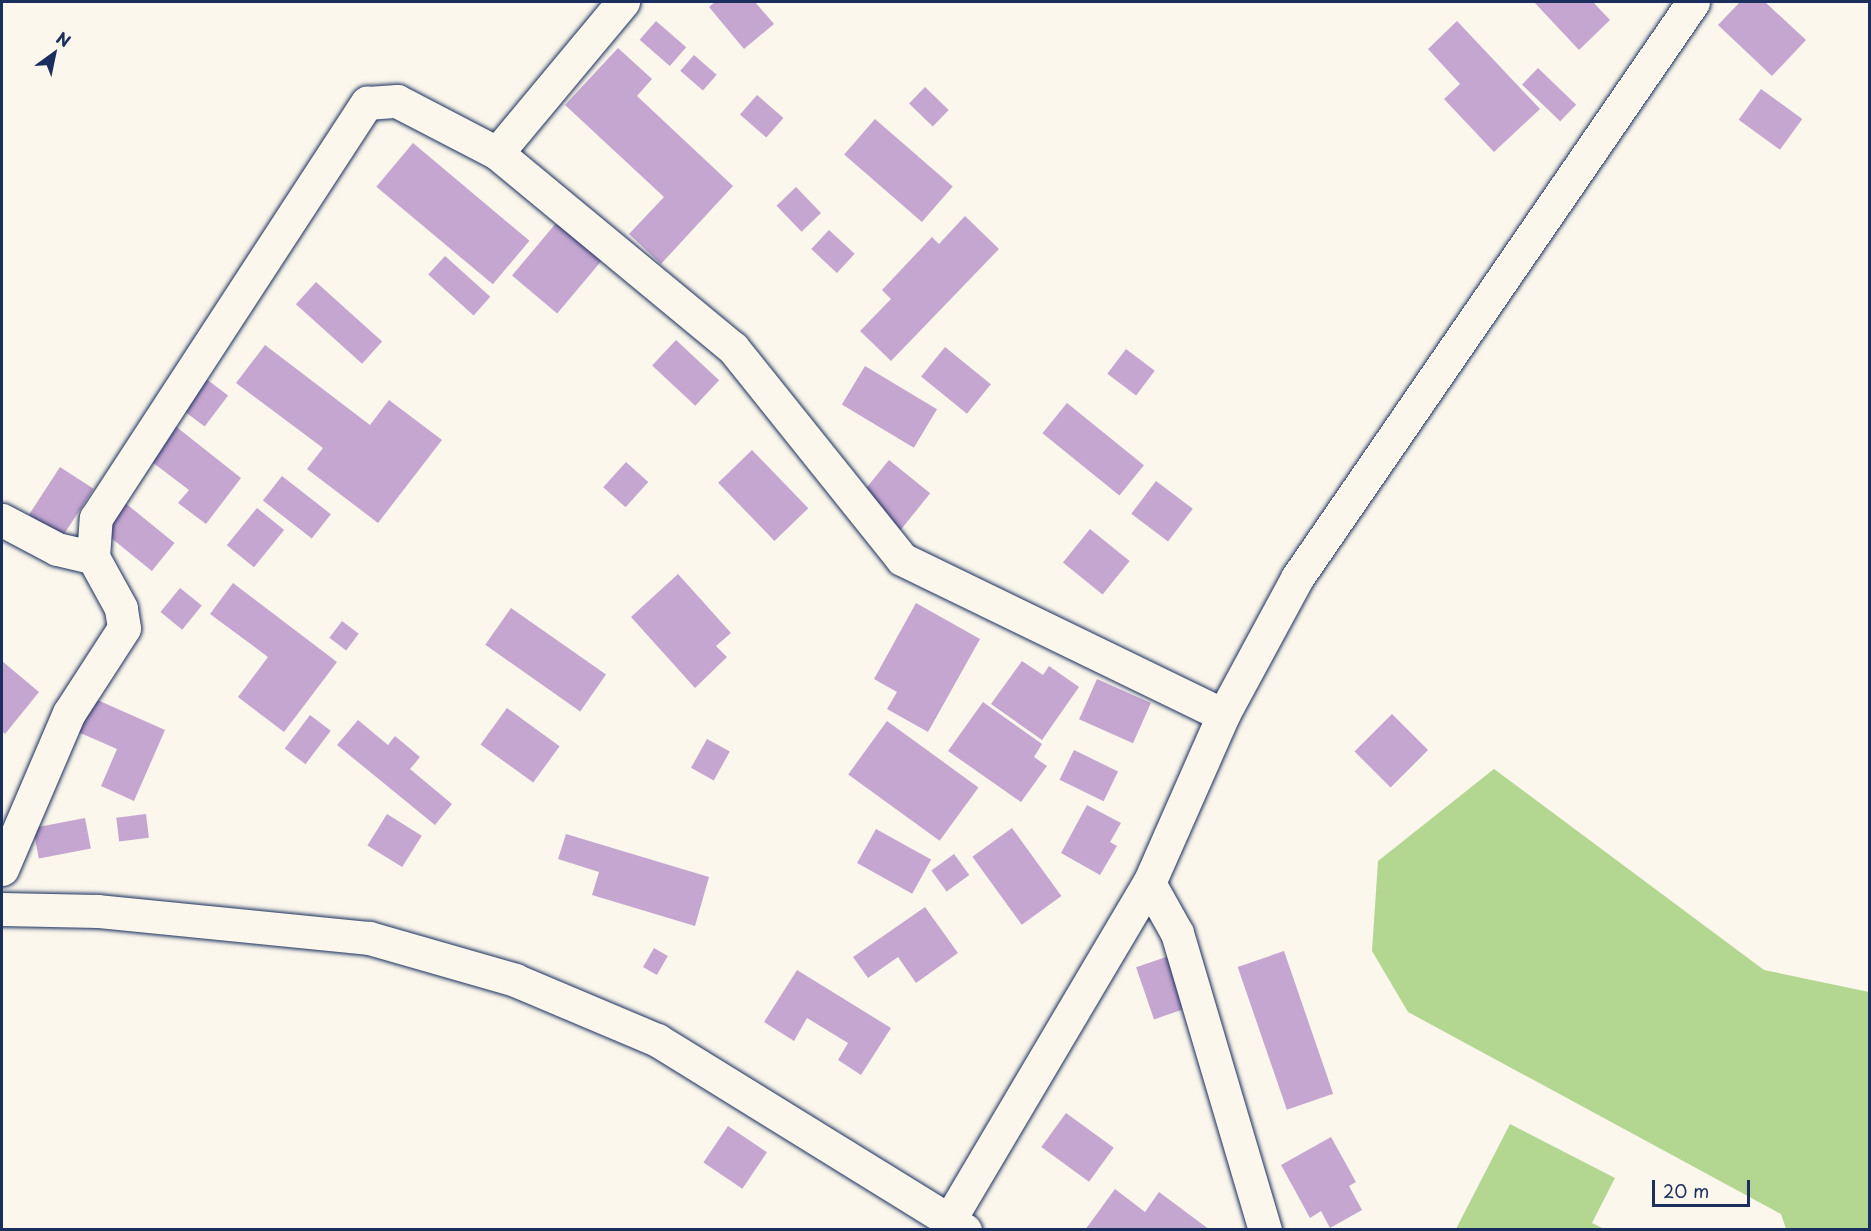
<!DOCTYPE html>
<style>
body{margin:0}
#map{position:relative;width:1871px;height:1231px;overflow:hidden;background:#fbf7ec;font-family:"Playpen Sans",sans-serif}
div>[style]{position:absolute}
.green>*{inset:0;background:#b3d690}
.building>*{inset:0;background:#c5a6d1;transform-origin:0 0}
.roads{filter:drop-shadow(0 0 2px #1b2f5e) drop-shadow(0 0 2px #1b2f5e)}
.minor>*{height:33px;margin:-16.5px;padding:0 16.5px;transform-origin:16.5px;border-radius:16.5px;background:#fbf7ec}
span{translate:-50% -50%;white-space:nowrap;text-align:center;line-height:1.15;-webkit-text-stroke:5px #fbf7ec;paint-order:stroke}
.frame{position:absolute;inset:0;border:3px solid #1b2f5e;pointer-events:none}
.north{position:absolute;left:24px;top:24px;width:60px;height:60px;-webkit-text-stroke:4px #fbf7ec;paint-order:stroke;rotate:33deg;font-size:16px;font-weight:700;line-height:24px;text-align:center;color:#1b2f5e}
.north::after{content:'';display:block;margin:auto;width:21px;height:27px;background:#1b2f5e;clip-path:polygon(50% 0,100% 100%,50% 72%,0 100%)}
.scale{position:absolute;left:1652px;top:1180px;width:98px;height:27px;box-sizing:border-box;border:3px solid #1b2f5e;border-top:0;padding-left:8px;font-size:18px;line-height:21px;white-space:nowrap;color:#1b2f5e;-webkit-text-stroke:4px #fbf7ec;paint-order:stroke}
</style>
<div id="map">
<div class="green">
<i style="clip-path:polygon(1494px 769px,1764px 970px,1869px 992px,1869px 1229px,1786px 1229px,1781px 1214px,1408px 1012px,1372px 951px,1378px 861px)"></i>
<i style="clip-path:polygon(1510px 1124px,1615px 1178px,1592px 1223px,1604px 1229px,1456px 1229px)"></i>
</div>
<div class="building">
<i style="clip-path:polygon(715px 2px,755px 2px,774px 24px,744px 49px,709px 7px)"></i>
<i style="clip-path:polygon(1534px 2px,1593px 2px,1610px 20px,1579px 50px)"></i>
<i style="clip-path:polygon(1740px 2px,1765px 2px,1806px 40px,1772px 76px,1718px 25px)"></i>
<i style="left:656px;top:21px;width:40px;height:25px;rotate:41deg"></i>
<i style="clip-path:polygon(1457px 21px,1540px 109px,1494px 152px,1444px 99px,1460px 84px,1428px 49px)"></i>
<i style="clip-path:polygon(618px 48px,652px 79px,637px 96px,733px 186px,661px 264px,629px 234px,664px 197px,565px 105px)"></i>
<i style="left:694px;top:55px;width:30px;height:21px;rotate:41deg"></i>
<i style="left:1538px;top:68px;width:53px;height:23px;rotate:44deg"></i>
<i style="left:925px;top:87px;width:33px;height:23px;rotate:44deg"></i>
<i style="left:1761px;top:89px;width:51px;height:38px;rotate:36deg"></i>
<i style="left:757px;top:95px;width:35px;height:26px;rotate:41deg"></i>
<i style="left:875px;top:119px;width:103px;height:47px;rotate:41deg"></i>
<i style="left:413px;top:143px;width:152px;height:57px;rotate:40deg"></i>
<i style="left:796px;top:187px;width:36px;height:27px;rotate:46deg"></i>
<i style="clip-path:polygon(965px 216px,999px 249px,891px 361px,860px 331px,891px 299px,882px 290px,932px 237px,939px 244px)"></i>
<i style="left:557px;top:222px;width:59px;height:70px;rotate:40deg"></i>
<i style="left:829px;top:230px;width:35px;height:26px;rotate:43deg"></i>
<i style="left:445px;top:256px;width:61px;height:25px;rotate:42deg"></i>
<i style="left:316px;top:282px;width:89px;height:30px;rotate:42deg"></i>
<i style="left:676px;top:340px;width:59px;height:35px;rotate:43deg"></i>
<i style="clip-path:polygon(265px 345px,370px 425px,389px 400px,442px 440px,378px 523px,307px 469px,323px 448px,236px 383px)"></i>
<i style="left:945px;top:347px;width:59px;height:38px;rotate:39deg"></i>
<i style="left:1126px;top:349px;width:36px;height:31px;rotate:37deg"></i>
<i style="left:865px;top:366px;width:84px;height:45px;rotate:31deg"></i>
<i style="left:201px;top:375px;width:34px;height:39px;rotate:37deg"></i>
<i style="left:1067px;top:403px;width:99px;height:39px;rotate:39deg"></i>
<i style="clip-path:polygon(174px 425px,241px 478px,206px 524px,178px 503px,189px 490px,148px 459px)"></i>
<i style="left:752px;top:450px;width:81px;height:47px;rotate:46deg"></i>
<i style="left:889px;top:460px;width:53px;height:48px;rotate:39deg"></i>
<i style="left:626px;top:462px;width:30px;height:34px;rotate:42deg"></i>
<i style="left:60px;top:467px;width:40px;height:57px;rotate:33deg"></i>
<i style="left:282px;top:476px;width:62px;height:31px;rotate:38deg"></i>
<i style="left:1156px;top:481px;width:46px;height:41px;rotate:37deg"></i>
<i style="left:124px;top:502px;width:65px;height:36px;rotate:39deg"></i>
<i style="left:257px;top:508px;width:35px;height:48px;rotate:39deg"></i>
<i style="left:1090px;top:529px;width:51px;height:43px;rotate:39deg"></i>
<i style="clip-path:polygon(678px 574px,731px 633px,716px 646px,727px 657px,695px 688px,631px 617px)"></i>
<i style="clip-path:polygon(233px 583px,337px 662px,284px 732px,238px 697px,268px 657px,210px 614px)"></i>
<i style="left:180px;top:588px;width:28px;height:31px;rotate:39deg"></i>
<i style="clip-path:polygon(916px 603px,980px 639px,928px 732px,887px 709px,897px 692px,874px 679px)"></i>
<i style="left:511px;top:608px;width:116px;height:45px;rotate:35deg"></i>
<i style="left:342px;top:621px;width:21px;height:21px;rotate:37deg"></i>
<i style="clip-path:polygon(2px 661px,39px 692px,5px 734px,2px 731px)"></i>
<i style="clip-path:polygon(1022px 661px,1043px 675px,1049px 666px,1079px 687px,1042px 740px,991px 704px)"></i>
<i style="left:1097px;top:679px;width:59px;height:44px;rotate:24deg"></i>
<i style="clip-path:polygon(93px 698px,165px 730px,134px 801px,101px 786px,117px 749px,78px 732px)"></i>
<i style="clip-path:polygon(983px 702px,1042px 744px,1034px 757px,1047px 766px,1021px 802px,948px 751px)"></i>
<i style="left:507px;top:708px;width:65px;height:45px;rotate:36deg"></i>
<i style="left:1392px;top:714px;width:51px;height:53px;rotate:45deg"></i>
<i style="left:310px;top:715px;width:26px;height:42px;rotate:37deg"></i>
<i style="clip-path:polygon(358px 720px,388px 745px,395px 736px,420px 757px,410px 769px,452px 804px,435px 825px,337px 745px)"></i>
<i style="left:887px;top:721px;width:113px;height:66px;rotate:36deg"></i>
<i style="left:707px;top:739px;width:26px;height:33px;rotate:29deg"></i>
<i style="left:1074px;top:750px;width:49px;height:33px;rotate:26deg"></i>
<i style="clip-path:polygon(1087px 805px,1121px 823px,1110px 842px,1117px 846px,1100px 875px,1061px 853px)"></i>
<i style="left:146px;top:814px;width:24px;height:30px;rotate:83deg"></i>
<i style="left:387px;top:814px;width:41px;height:37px;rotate:32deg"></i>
<i style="left:85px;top:818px;width:31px;height:53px;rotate:79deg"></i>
<i style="left:1012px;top:828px;width:84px;height:49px;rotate:54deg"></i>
<i style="left:876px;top:829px;width:63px;height:39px;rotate:29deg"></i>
<i style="clip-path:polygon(566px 834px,709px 877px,695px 926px,592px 895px,599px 872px,558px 859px)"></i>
<i style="left:954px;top:854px;width:26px;height:28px;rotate:54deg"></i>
<i style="clip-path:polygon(925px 907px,958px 953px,916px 983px,898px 957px,868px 978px,853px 957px)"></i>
<i style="left:654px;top:948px;width:16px;height:22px;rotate:30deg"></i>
<i style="left:1284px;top:951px;width:151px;height:49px;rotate:71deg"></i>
<i style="left:1172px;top:955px;width:55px;height:38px;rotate:71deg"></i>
<i style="clip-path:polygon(797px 970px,891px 1028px,861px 1075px,838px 1060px,848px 1043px,807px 1018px,794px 1041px,764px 1022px)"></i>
<i style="left:1066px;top:1113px;width:59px;height:42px;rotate:36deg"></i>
<i style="left:728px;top:1126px;width:47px;height:44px;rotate:34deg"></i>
<i style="clip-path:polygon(1331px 1137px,1356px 1182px,1349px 1186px,1362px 1210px,1330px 1228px,1321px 1211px,1310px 1218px,1281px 1165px)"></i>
<i style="clip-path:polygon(1115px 1189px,1145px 1212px,1159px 1192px,1210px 1230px,1085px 1230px)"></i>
</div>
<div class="roads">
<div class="minor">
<i style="left:497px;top:153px;width:306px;rotate:39.6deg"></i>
<i style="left:733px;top:348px;width:270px;rotate:51.3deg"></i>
<i style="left:902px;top:559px;width:357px;rotate:25.9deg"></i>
<i style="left:2px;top:520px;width:62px;rotate:27.8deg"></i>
<i style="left:57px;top:549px;width:37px;rotate:13deg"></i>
<i style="left:2px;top:869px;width:170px;rotate:-66.8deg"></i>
<i style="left:69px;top:713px;width:101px;rotate:-57.1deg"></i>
<i style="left:124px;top:628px;width:20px;rotate:-99deg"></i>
<i style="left:121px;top:608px;width:58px;rotate:-118.8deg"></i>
<i style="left:93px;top:557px;width:39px;rotate:-86deg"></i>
<i style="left:96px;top:518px;width:496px;rotate:-56.9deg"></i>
<i style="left:367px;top:103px;width:30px;rotate:-4deg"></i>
<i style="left:397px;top:101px;width:113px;rotate:27.5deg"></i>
<i style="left:497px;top:153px;width:197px;rotate:-50.2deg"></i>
<i style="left:1149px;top:883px;width:57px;rotate:60.8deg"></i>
<i style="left:1177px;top:933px;width:310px;rotate:73.5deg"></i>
<i style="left:2px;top:909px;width:96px;rotate:1.2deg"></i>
<i style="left:98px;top:911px;width:272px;rotate:5.7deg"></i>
<i style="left:369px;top:938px;width:152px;rotate:16deg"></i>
<i style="left:515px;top:980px;width:154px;rotate:22.9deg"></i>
<i style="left:657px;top:1040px;width:362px;rotate:31.7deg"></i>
<i style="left:950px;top:1219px;width:391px;rotate:-59.4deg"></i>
<i style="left:1149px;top:883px;width:184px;rotate:-66.2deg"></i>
<i style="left:1223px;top:715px;width:156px;rotate:-61.6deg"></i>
<i style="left:1297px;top:578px;width:699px;rotate:-55.49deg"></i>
</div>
</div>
<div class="frame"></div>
<div class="north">N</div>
<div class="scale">20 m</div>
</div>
